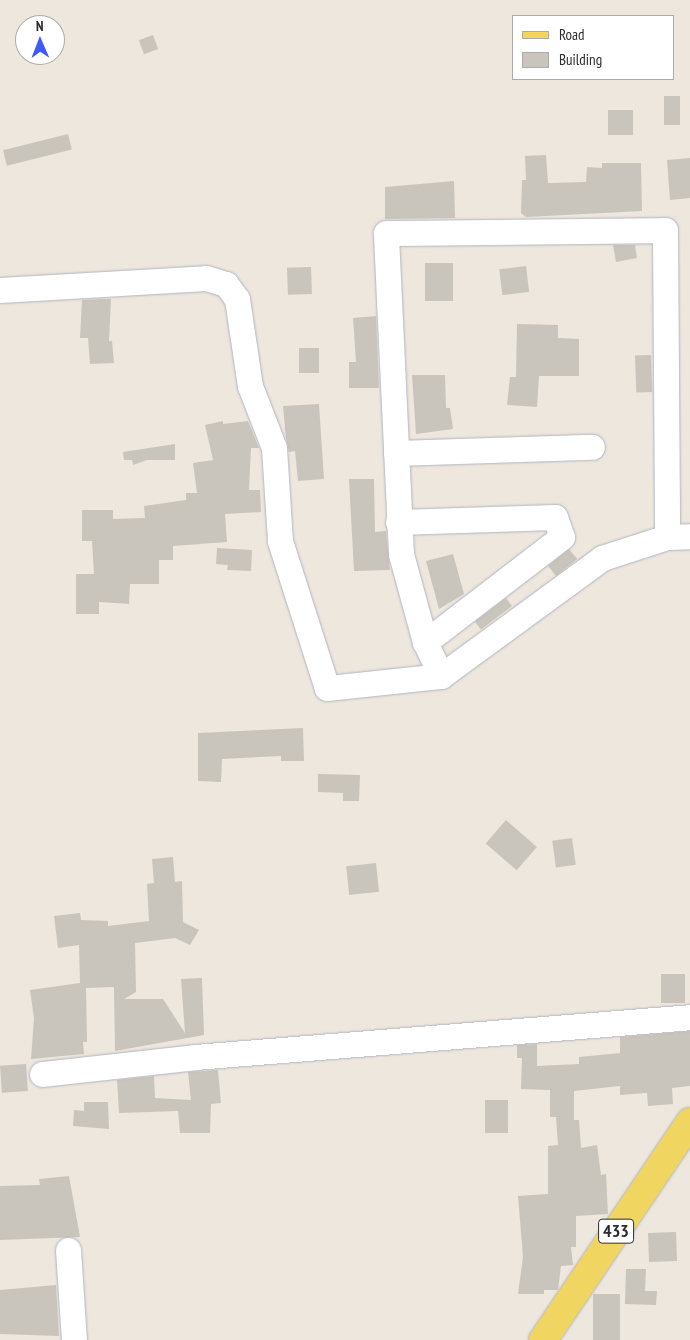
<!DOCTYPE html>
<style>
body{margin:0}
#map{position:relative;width:690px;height:1340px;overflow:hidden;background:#ede7de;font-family:"PT Sans Narrow",sans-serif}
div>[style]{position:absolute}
.building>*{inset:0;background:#c9c5bd;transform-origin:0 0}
.roads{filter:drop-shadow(0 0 1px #b2b4bf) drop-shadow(0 0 1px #b2b4bf)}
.minor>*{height:25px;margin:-12.5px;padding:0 12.5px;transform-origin:12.5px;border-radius:12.5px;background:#fff}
.major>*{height:28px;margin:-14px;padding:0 14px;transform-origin:14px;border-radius:14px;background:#f0d661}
span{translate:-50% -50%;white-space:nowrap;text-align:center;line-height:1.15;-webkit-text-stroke:4px #fff;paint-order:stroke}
.shield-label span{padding:1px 4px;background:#fff;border:1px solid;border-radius:4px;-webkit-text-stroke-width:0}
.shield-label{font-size:18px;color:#2c2c2c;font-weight:700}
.legend{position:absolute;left:512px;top:15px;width:162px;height:65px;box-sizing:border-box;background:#fff;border:1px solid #ababab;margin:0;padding:6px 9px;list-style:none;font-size:15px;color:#2c2c2c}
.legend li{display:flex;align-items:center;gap:10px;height:25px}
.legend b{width:25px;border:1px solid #ababab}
.north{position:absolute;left:15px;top:15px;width:50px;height:50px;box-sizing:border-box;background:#fff;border:1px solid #ababab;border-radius:50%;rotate:359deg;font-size:14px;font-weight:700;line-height:20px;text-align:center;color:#2c2c2c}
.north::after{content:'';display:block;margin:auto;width:18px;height:22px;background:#4059f9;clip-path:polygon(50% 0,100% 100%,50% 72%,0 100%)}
</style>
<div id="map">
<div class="building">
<i style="left:153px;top:35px;width:15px;height:15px;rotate:70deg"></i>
<i style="left:664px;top:96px;width:16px;height:29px"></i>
<i style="left:608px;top:110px;width:25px;height:25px"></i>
<i style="left:68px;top:134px;width:16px;height:67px;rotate:76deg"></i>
<i style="clip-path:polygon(546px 155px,548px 183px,586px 182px,587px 167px,602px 168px,602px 163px,641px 163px,642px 211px,526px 217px,521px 213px,522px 180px,526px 180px,525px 156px)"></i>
<i style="clip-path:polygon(690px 158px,690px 198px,670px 200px,667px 160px)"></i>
<i style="clip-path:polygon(454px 181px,455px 218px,385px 219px,385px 187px)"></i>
<i style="clip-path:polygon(613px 245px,635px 245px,637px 258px,616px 262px)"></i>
<i style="left:425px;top:263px;width:28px;height:38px"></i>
<i style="left:526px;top:266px;width:26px;height:27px;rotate:83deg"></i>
<i style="left:311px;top:267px;width:27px;height:24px;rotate:88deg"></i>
<i style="clip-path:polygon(101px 299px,111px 299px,109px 341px,112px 341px,114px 363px,90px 364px,88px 338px,80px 338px,82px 300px)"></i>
<i style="clip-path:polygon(376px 316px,379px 388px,349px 388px,349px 362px,356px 362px,353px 318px)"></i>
<i style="clip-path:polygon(517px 324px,558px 325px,558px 338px,579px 339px,579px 376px,539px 376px,537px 407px,507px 405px,510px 377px,516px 377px)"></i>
<i style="left:299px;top:348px;width:20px;height:25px"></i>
<i style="left:651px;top:355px;width:37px;height:16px;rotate:88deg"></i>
<i style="clip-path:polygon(412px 375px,445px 375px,446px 408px,450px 408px,453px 429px,416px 434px)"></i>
<i style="clip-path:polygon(319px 404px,324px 479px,298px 481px,295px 451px,289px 452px,286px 439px,283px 406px)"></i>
<i style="clip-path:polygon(223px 421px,223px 424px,248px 421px,259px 448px,251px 448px,249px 490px,260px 490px,261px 512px,225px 514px,227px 542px,173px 546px,173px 560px,159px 560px,159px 584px,130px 584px,129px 604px,99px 602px,99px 614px,76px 614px,76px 574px,94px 574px,92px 541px,82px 541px,82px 510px,113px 510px,113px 519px,145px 518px,144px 506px,186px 500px,186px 493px,197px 493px,193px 463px,213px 460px,205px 425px)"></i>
<i style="clip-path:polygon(175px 444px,175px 460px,147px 460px,133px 465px,132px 460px,124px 460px,123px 452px)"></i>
<i style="clip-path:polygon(349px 479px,374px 479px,375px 532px,386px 531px,390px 570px,354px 571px)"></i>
<i style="clip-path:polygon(217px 548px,252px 550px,251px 571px,227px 570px,228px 565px,216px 564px)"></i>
<i style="left:569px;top:549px;width:13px;height:27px;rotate:51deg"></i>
<i style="clip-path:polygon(453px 554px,464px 594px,439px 609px,426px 561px)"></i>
<i style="left:506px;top:598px;width:10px;height:39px;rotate:53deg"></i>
<i style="clip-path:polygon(303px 728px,304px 761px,281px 761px,281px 756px,222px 759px,221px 782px,198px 781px,198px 733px)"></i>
<i style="clip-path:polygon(318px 774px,360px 775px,359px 801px,343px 801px,343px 793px,318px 792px)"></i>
<i style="left:506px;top:820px;width:41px;height:31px;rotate:41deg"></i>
<i style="left:572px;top:838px;width:27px;height:20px;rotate:82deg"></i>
<i style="clip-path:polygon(173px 857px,175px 882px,182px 881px,183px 922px,199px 930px,190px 945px,175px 938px,135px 943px,136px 992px,124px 999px,163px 999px,185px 1033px,181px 979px,202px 978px,204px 1035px,115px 1051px,114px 987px,86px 988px,87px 1042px,83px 1042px,84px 1054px,31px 1059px,34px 1018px,30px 990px,80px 983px,79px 945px,58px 948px,54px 916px,80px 913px,81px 920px,108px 921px,108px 926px,149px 921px,147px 884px,154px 883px,152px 859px)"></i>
<i style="left:376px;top:863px;width:29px;height:30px;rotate:84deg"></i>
<i style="left:685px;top:974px;width:29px;height:24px;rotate:90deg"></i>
<i style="clip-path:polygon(690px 1031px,690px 1086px,672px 1088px,673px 1104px,648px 1106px,647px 1093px,620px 1095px,620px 1086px,574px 1091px,574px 1120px,579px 1120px,581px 1148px,597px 1145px,601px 1175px,606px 1174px,608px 1214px,576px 1216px,576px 1247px,571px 1247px,573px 1265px,561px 1266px,558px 1290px,544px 1290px,544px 1294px,518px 1294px,523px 1257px,518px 1196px,548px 1194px,548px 1146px,558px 1145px,556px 1117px,550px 1117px,550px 1090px,521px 1089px,522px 1058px,517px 1058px,517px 1045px,537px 1044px,537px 1066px,579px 1064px,579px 1057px,620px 1053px,620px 1037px)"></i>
<i style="left:26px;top:1064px;width:27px;height:26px;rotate:86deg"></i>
<i style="clip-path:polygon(218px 1070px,221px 1103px,211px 1104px,210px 1133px,180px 1133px,178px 1111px,119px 1113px,117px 1080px,154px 1076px,155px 1098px,191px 1100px,188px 1072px)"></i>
<i style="left:485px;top:1100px;width:23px;height:33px"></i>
<i style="clip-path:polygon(84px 1102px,108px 1102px,109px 1129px,73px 1126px,74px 1110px,84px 1111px)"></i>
<i style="clip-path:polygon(69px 1176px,80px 1237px,0 1240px,0 1186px,40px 1185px,39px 1179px)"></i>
<i style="left:676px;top:1232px;width:29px;height:28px;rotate:88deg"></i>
<i style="clip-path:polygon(626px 1269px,646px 1269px,645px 1291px,657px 1291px,656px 1305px,625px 1304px)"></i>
<i style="clip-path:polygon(56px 1285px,59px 1336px,0 1334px,0 1290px)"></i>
<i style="left:593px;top:1294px;width:27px;height:46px"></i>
</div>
<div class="roads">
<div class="minor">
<i style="left:0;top:290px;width:206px;rotate:-3.3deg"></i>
<i style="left:206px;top:278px;width:21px;rotate:17deg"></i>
<i style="left:226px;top:284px;width:19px;rotate:54deg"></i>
<i style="left:237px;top:299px;width:88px;rotate:81.5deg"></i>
<i style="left:250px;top:386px;width:66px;rotate:68.8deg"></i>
<i style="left:274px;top:448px;width:93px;rotate:86.3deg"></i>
<i style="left:280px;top:541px;width:154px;rotate:72.3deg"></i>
<i style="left:327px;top:688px;width:115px;rotate:-6deg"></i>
<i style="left:441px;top:676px;width:200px;rotate:-36.2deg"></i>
<i style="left:602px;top:558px;width:68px;rotate:-17.9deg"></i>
<i style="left:667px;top:537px;width:23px;rotate:-2deg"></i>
<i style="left:396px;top:453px;width:196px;rotate:-1.8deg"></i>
<i style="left:398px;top:522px;width:157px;rotate:-1.8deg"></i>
<i style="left:555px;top:517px;width:21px;rotate:71deg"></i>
<i style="left:562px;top:537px;width:173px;rotate:142.5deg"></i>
<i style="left:441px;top:676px;width:38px;rotate:-115deg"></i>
<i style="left:425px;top:642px;width:91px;rotate:-105.3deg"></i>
<i style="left:401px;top:554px;width:321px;rotate:-92.7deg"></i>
<i style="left:386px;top:233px;width:279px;rotate:-0.6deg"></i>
<i style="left:665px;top:230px;width:307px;rotate:89.6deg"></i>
<i style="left:42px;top:1074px;width:154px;rotate:-6.3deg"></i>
<i style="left:195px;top:1057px;width:497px;rotate:-4.6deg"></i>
<i style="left:68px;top:1250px;width:90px;rotate:86.2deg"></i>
</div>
<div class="major">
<i style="left:543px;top:1340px;width:263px;rotate:-56deg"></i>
</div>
</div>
<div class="shield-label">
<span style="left:616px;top:1231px">433</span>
</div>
<ul class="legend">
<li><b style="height:6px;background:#f0d661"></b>Road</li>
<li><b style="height:14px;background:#c9c5bd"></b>Building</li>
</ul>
<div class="north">N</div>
</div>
